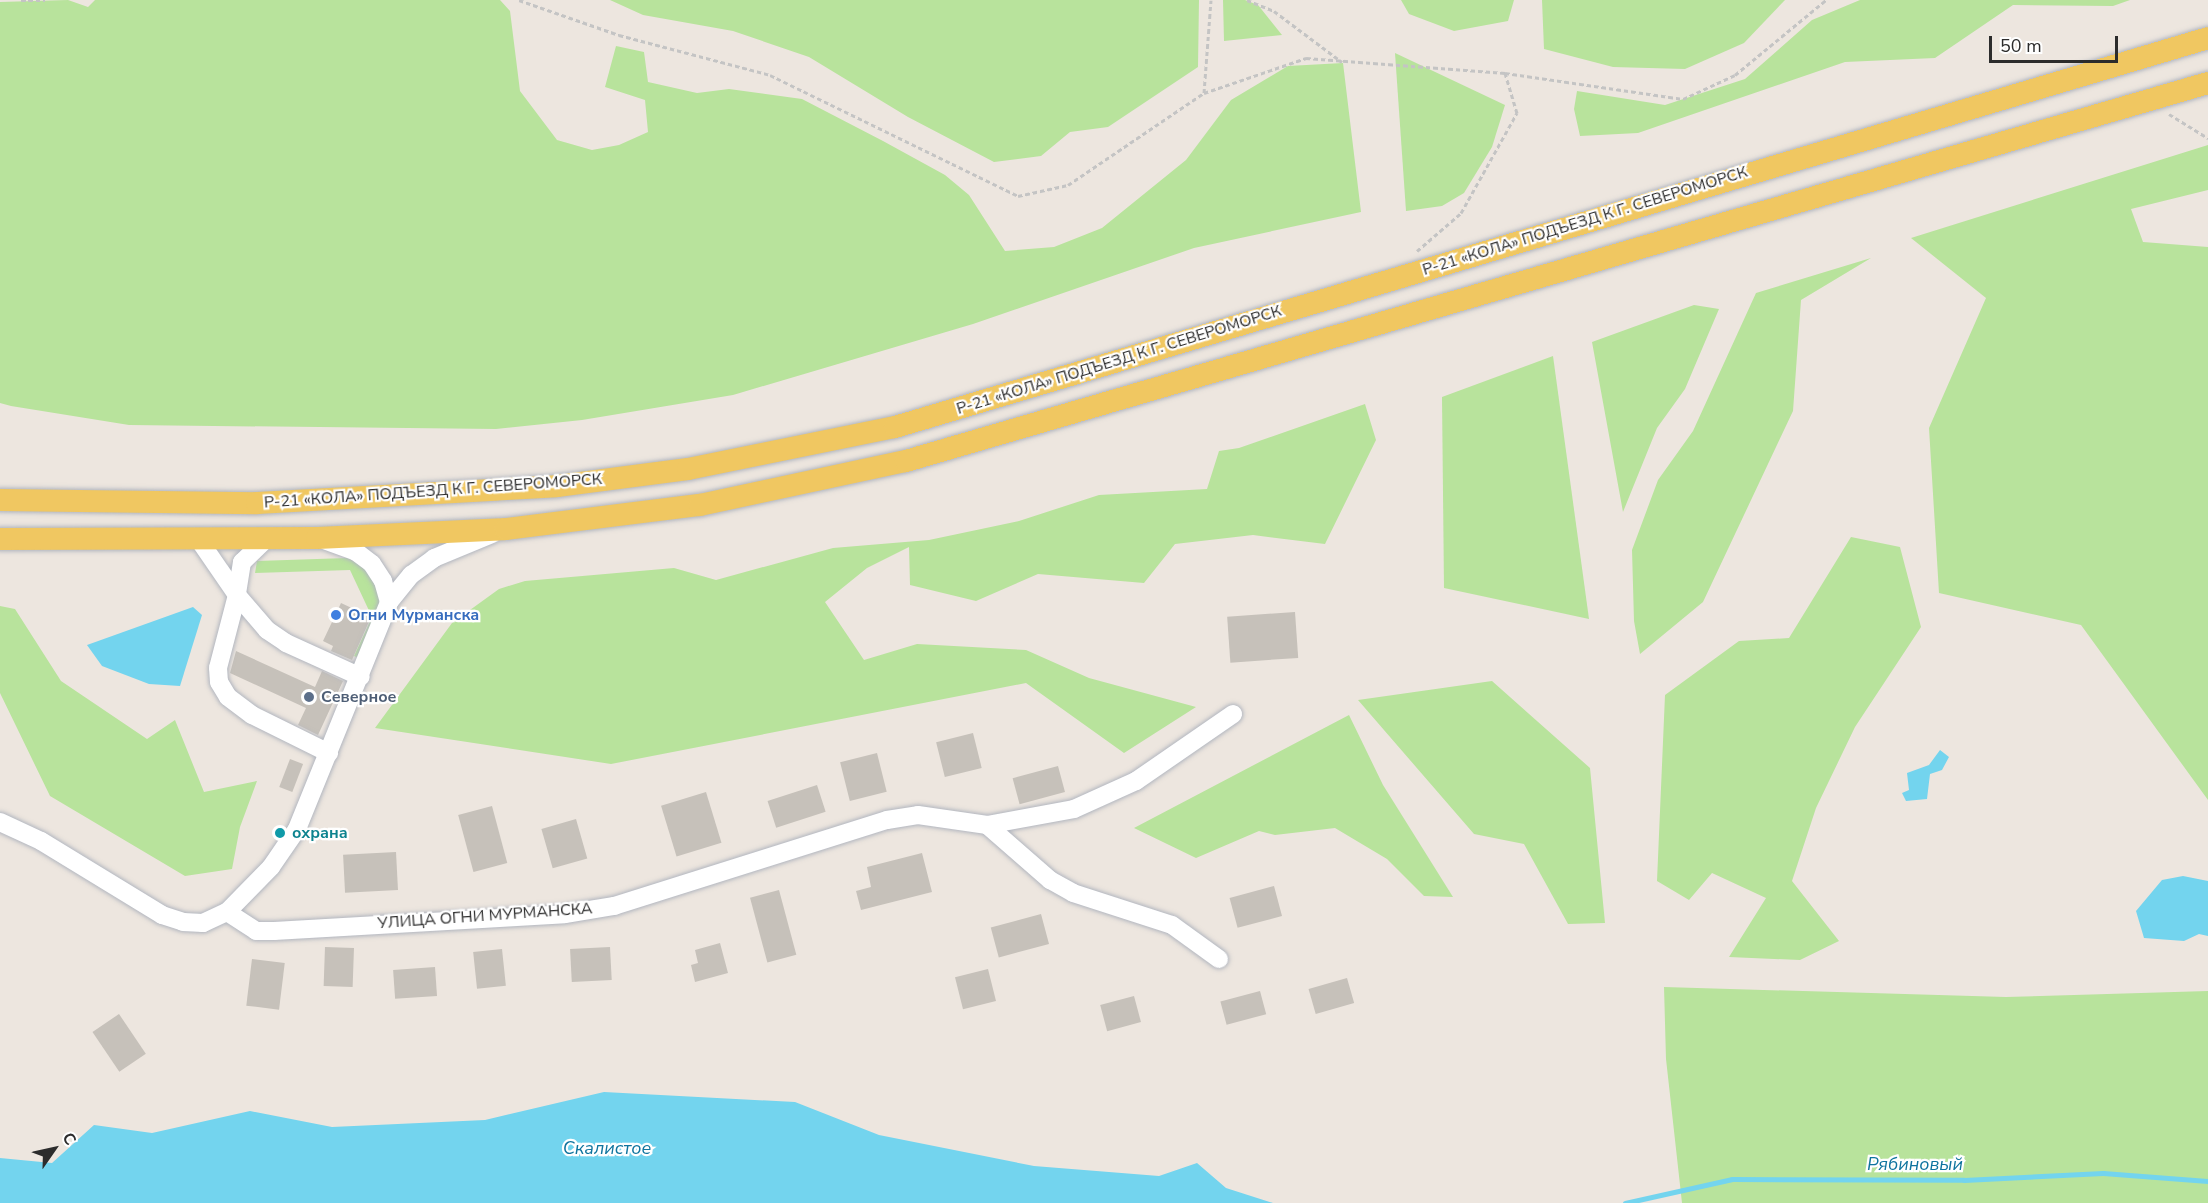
<!DOCTYPE html>
<meta charset="utf-8">
<style>
body{margin:0}
#map{position:relative;width:2208px;height:1203px;overflow:hidden;background:#ede6df;font-family:"Nunito Sans",sans-serif}
div>[style]{position:absolute}
.green>*{inset:0;background:#b8e39c}
.water>*{inset:0;background:#73d4ee}
.stream>*{height:5px;margin:-2.5px;padding:0 2.5px;transform-origin:2.5px;border-radius:2.5px;background:#73d4ee}
.building>*{inset:0;background:#c6c1ba;transform-origin:0 0}
.path>*{height:3px;margin-top:-1.5px;transform-origin:0;background:repeating-linear-gradient(90deg,#c4c4c4 0 4.5px,transparent 0 7.5px)}
.roads{filter:drop-shadow(0 0 2px #b2b6bf) drop-shadow(0 0 2px #b2b6bf)}
.minor>*{height:18px;margin:-9px;padding:0 9px;transform-origin:9px;border-radius:9px;background:#fff}
.major>*{height:22px;margin:-11px;padding:0 11px;transform-origin:11px;border-radius:11px;background:#f0c761}
.dots>*{width:16px;height:16px;translate:-50% -50%;box-sizing:border-box;border:3px solid #fff;border-radius:50%}
span{translate:-50% -50%;white-space:nowrap;text-align:center;line-height:1.15;-webkit-text-stroke:4.5px #fff;paint-order:stroke}
.street-label{font-size:16px;color:#2c2c2c}
.shop-label{font-size:16px;color:#366cbe;font-weight:700}
.left{translate:0 -50%;text-align:left}
.service-label{font-size:16px;color:#4e5e75;font-weight:700}
.culture-label{font-size:16px;color:#0d838f;font-weight:700}
.water-label{font-size:18px;color:#0f749e;font-style:italic}
.north{position:absolute;left:24px;top:1119px;width:60px;height:60px;-webkit-text-stroke:4px #fff;paint-order:stroke;rotate:56deg;font-size:16px;font-weight:700;line-height:24px;text-align:center;color:#2c2c2c}
.north::after{content:'';display:block;margin:auto;width:21px;height:27px;background:#2c2c2c;clip-path:polygon(50% 0,100% 100%,50% 72%,0 100%)}
.scale{position:absolute;left:1989px;top:36px;width:129px;height:27px;box-sizing:border-box;border:3px solid #2c2c2c;border-top:0;padding-left:8px;font-size:18px;line-height:21px;white-space:nowrap;color:#2c2c2c;-webkit-text-stroke:4px #fff;paint-order:stroke}
</style>
<div id="map">
<div class="green">
<i style="clip-path:polygon(68px 0,88px 7px,95px 0,500px 0,510px 11px,520px 91px,557px 140px,592px 150px,619px 145px,648px 132px,645px 100px,605px 87px,616px 46px,644px 52px,648px 82px,697px 93px,729px 89px,802px 99px,883px 141px,945px 175px,969px 195px,1005px 251px,1054px 247px,1102px 228px,1186px 160px,1231px 100px,1288px 66px,1343px 63px,1361px 212px,1194px 248px,973px 324px,733px 395px,582px 420px,496px 429px,129px 425px,11px 406px,0 403px,0 2px)"></i>
<i style="clip-path:polygon(610px 0,1199px 0,1198px 67px,1108px 127px,1070px 132px,1041px 156px,994px 162px,908px 117px,809px 57px,733px 31px,643px 15px)"></i>
<i style="clip-path:polygon(1223px 0,1245px 0,1258px 5px,1282px 35px,1224px 41px)"></i>
<i style="clip-path:polygon(1401px 0,1514px 0,1508px 21px,1454px 31px,1409px 14px)"></i>
<i style="clip-path:polygon(1542px 0,1785px 0,1744px 43px,1685px 69px,1613px 67px,1544px 49px)"></i>
<i style="clip-path:polygon(1860px 0,2130px 0,2113px 6px,2013px 5px,1935px 58px,1845px 62px,1638px 133px,1580px 136px,1574px 109px,1577px 91px,1665px 105px,1745px 79px,1812px 20px)"></i>
<i style="clip-path:polygon(1395px 53px,1505px 105px,1492px 147px,1464px 193px,1442px 206px,1406px 211px)"></i>
<i style="clip-path:polygon(2208px 145px,2208px 190px,2131px 209px,2143px 242px,2208px 247px,2208px 800px,2081px 625px,1939px 593px,1929px 428px,1986px 298px,1911px 238px)"></i>
<i style="clip-path:polygon(1871px 258px,1801px 300px,1793px 411px,1703px 602px,1640px 654px,1634px 621px,1632px 550px,1658px 480px,1693px 431px,1756px 293px)"></i>
<i style="clip-path:polygon(1694px 305px,1719px 309px,1685px 389px,1657px 428px,1623px 512px,1592px 342px)"></i>
<i style="clip-path:polygon(1553px 356px,1589px 619px,1444px 588px,1442px 397px)"></i>
<i style="clip-path:polygon(1365px 404px,1376px 440px,1325px 544px,1253px 535px,1175px 544px,1144px 583px,1038px 574px,976px 601px,910px 585px,909px 547px,867px 568px,825px 602px,864px 660px,917px 644px,1026px 650px,1089px 678px,1196px 707px,1124px 753px,1026px 683px,611px 764px,375px 728px,452px 623px,499px 589px,525px 581px,674px 568px,716px 580px,833px 548px,929px 540px,1019px 521px,1099px 495px,1207px 489px,1219px 451px,1239px 448px)"></i>
<i style="clip-path:polygon(1851px 537px,1900px 547px,1921px 627px,1855px 727px,1816px 808px,1792px 881px,1839px 941px,1800px 960px,1729px 957px,1766px 898px,1712px 873px,1689px 900px,1657px 881px,1665px 695px,1739px 641px,1789px 638px)"></i>
<i style="clip-path:polygon(347px 558px,362px 565px,378px 581px,382px 597px,361px 659px,354px 656px,372px 617px,350px 570px,255px 573px,257px 561px)"></i>
<i style="clip-path:polygon(0 606px,15px 609px,61px 681px,147px 739px,175px 720px,204px 792px,257px 781px,240px 827px,232px 869px,185px 876px,50px 796px,0 693px)"></i>
<i style="clip-path:polygon(1492px 681px,1590px 768px,1605px 923px,1568px 924px,1524px 844px,1474px 834px,1358px 700px)"></i>
<i style="clip-path:polygon(1349px 715px,1383px 785px,1453px 897px,1424px 896px,1387px 859px,1335px 828px,1275px 835px,1259px 831px,1196px 858px,1134px 828px)"></i>
<i style="clip-path:polygon(1664px 987px,2006px 997px,2208px 991px,2208px 1203px,1682px 1203px,1666px 1059px)"></i>
</div>
<div class="water">
<i style="clip-path:polygon(193px 607px,202px 615px,180px 686px,149px 684px,102px 666px,87px 645px)"></i>
<i style="clip-path:polygon(1940px 750px,1949px 757px,1942px 770px,1930px 774px,1927px 799px,1906px 801px,1902px 793px,1909px 790px,1907px 773px,1929px 765px)"></i>
<i style="clip-path:polygon(2183px 876px,2208px 881px,2208px 936px,2199px 934px,2184px 941px,2144px 938px,2136px 911px,2162px 880px)"></i>
<i style="clip-path:polygon(604px 1092px,795px 1102px,879px 1135px,1034px 1166px,1159px 1176px,1197px 1163px,1226px 1188px,1273px 1203px,0 1203px,0 1158px,52px 1163px,94px 1125px,152px 1133px,250px 1111px,332px 1127px,485px 1120px)"></i>
</div>
<div class="stream">
<i style="left:1625px;top:1203px;width:110px;rotate:-12.6deg"></i>
<i style="left:1732px;top:1179px;width:232px;rotate:0.2deg"></i>
<i style="left:1964px;top:1180px;width:139px;rotate:-2.9deg"></i>
<i style="left:2103px;top:1173px;width:105px;rotate:4.4deg"></i>
</div>
<div class="building">
<i style="clip-path:polygon(341px 603px,371px 617px,352px 660px,331px 651px,333px 646px,323px 641px)"></i>
<i style="left:1295px;top:612px;width:46px;height:68px;rotate:86deg"></i>
<i style="clip-path:polygon(236px 651px,315px 687px,322px 671px,343px 681px,318px 735px,298px 725px,306px 708px,230px 673px)"></i>
<i style="left:973px;top:733px;width:36px;height:38px;rotate:76deg"></i>
<i style="left:877px;top:753px;width:40px;height:38px;rotate:76deg"></i>
<i style="left:290px;top:759px;width:14px;height:30px;rotate:21deg"></i>
<i style="left:1058px;top:766px;width:27px;height:47px;rotate:75deg"></i>
<i style="left:817px;top:785px;width:28px;height:52px;rotate:72deg"></i>
<i style="left:706px;top:792px;width:53px;height:47px;rotate:73deg"></i>
<i style="left:492px;top:806px;width:59px;height:35px;rotate:75deg"></i>
<i style="left:576px;top:819px;width:41px;height:36px;rotate:74deg"></i>
<i style="left:396px;top:852px;width:38px;height:53px;rotate:87deg"></i>
<i style="clip-path:polygon(922px 853px,932px 892px,861px 910px,856px 891px,871px 887px,867px 867px)"></i>
<i style="left:1274px;top:886px;width:31px;height:46px;rotate:75deg"></i>
<i style="left:779px;top:890px;width:67px;height:30px;rotate:75deg"></i>
<i style="left:1041px;top:914px;width:31px;height:52px;rotate:75deg"></i>
<i style="clip-path:polygon(720px 943px,728px 973px,695px 982px,691px 965px,698px 963px,695px 950px)"></i>
<i style="left:325px;top:947px;width:29px;height:39px;rotate:2deg"></i>
<i style="left:610px;top:947px;width:33px;height:40px;rotate:87deg"></i>
<i style="left:502px;top:949px;width:37px;height:29px;rotate:84deg"></i>
<i style="left:252px;top:959px;width:33px;height:47px;rotate:7deg"></i>
<i style="left:435px;top:967px;width:29px;height:42px;rotate:86deg"></i>
<i style="left:988px;top:969px;width:33px;height:34px;rotate:76deg"></i>
<i style="left:1347px;top:978px;width:26px;height:40px;rotate:74deg"></i>
<i style="left:1260px;top:991px;width:24px;height:41px;rotate:75deg"></i>
<i style="left:1134px;top:996px;width:27px;height:35px;rotate:75deg"></i>
<i style="left:119px;top:1014px;width:48px;height:32px;rotate:56deg"></i>
</div>
<div class="path">
<i style="left:21px;top:0;width:24px"></i>
<i style="left:519px;top:0;width:106px;rotate:19.3deg"></i>
<i style="left:619px;top:35px;width:156px;rotate:14.8deg"></i>
<i style="left:770px;top:75px;width:276px;rotate:26deg"></i>
<i style="left:1018px;top:196px;width:51px;rotate:-12.4deg"></i>
<i style="left:1068px;top:185px;width:164px;rotate:-34.1deg"></i>
<i style="left:1204px;top:93px;width:108px;rotate:-18.9deg"></i>
<i style="left:1306px;top:58px;width:200px;rotate:4.3deg"></i>
<i style="left:1505px;top:73px;width:180px;rotate:8.3deg"></i>
<i style="left:1683px;top:99px;width:57px;rotate:-24.8deg"></i>
<i style="left:1735px;top:75px;width:118px;rotate:-39.5deg"></i>
<i style="left:1247px;top:0;width:29px;rotate:22deg"></i>
<i style="left:1274px;top:11px;width:85px;rotate:36.9deg"></i>
<i style="left:1204px;top:93px;width:93px;rotate:-85.7deg"></i>
<i style="left:2169px;top:114px;width:46px;rotate:31.6deg"></i>
<i style="left:1417px;top:251px;width:58px;rotate:-40.8deg"></i>
<i style="left:1461px;top:213px;width:115px;rotate:-60.8deg"></i>
<i style="left:1517px;top:113px;width:42px;rotate:-106.7deg"></i>
</div>
<div class="roads">
<div class="minor">
<i style="left:199px;top:540px;width:67px;rotate:55.4deg"></i>
<i style="left:237px;top:595px;width:75px;rotate:104.6deg"></i>
<i style="left:218px;top:668px;width:14px;rotate:86deg"></i>
<i style="left:219px;top:682px;width:17px;rotate:59deg"></i>
<i style="left:228px;top:697px;width:30px;rotate:37deg"></i>
<i style="left:252px;top:715px;width:86px;rotate:26.3deg"></i>
<i style="left:265px;top:540px;width:32px;rotate:136deg"></i>
<i style="left:242px;top:562px;width:33px;rotate:99deg"></i>
<i style="left:237px;top:595px;width:46px;rotate:49.4deg"></i>
<i style="left:267px;top:630px;width:23px;rotate:34deg"></i>
<i style="left:286px;top:643px;width:82px;rotate:24.4deg"></i>
<i style="left:324px;top:540px;width:33px;rotate:20deg"></i>
<i style="left:355px;top:551px;width:21px;rotate:37deg"></i>
<i style="left:372px;top:564px;width:20px;rotate:57deg"></i>
<i style="left:383px;top:581px;width:22px;rotate:74deg"></i>
<i style="left:0;top:822px;width:45px;rotate:24.9deg"></i>
<i style="left:41px;top:841px;width:142px;rotate:31.4deg"></i>
<i style="left:162px;top:915px;width:22px;rotate:18deg"></i>
<i style="left:183px;top:922px;width:20px;rotate:3deg"></i>
<i style="left:203px;top:923px;width:26px;rotate:-25deg"></i>
<i style="left:227px;top:912px;width:63px;rotate:-45.6deg"></i>
<i style="left:271px;top:867px;width:46px;rotate:-55.6deg"></i>
<i style="left:297px;top:829px;width:245px;rotate:-67.9deg"></i>
<i style="left:389px;top:602px;width:35px;rotate:-51deg"></i>
<i style="left:411px;top:575px;width:29px;rotate:-36deg"></i>
<i style="left:434px;top:558px;width:63px;rotate:-22.5deg"></i>
<i style="left:987px;top:825px;width:84px;rotate:41.1deg"></i>
<i style="left:1050px;top:880px;width:26px;rotate:29deg"></i>
<i style="left:1073px;top:893px;width:104px;rotate:17.9deg"></i>
<i style="left:1172px;top:925px;width:58px;rotate:35.9deg"></i>
<i style="left:227px;top:912px;width:35px;rotate:33deg"></i>
<i style="left:256px;top:931px;width:18px"></i>
<i style="left:274px;top:931px;width:291px;rotate:-3.3deg"></i>
<i style="left:565px;top:914px;width:50px;rotate:-9.3deg"></i>
<i style="left:614px;top:906px;width:286px;rotate:-17.5deg"></i>
<i style="left:887px;top:820px;width:31px;rotate:-9deg"></i>
<i style="left:918px;top:815px;width:70px;rotate:8.2deg"></i>
<i style="left:987px;top:825px;width:88px;rotate:-10.4deg"></i>
<i style="left:1074px;top:809px;width:68px;rotate:-24.3deg"></i>
<i style="left:1136px;top:781px;width:118px;rotate:-34.6deg"></i>
</div>
<div class="major">
<i style="left:0;top:500px;width:257px;rotate:0.7deg"></i>
<i style="left:257px;top:503px;width:300px;rotate:-3.2deg"></i>
<i style="left:557px;top:486px;width:132px;rotate:-7.4deg"></i>
<i style="left:688px;top:469px;width:211px;rotate:-11.5deg"></i>
<i style="left:895px;top:427px;width:1369px;rotate:-16.5deg"></i>
<i style="left:0;top:539px;width:317px;rotate:-0.2deg"></i>
<i style="left:317px;top:538px;width:189px;rotate:-2.7deg"></i>
<i style="left:506px;top:529px;width:195px;rotate:-7.1deg"></i>
<i style="left:700px;top:505px;width:211px;rotate:-12.1deg"></i>
<i style="left:906px;top:461px;width:1356px;rotate:-16.19deg"></i>
</div>
</div>
<div class="dots">
<i style="left:336px;top:615px;background:#3f7fe0"></i>
<i style="left:309px;top:697px;background:#5c6f8a"></i>
<i style="left:280px;top:833px;background:#0f9aa8"></i>
</div>
<div class="street-label">
<span style="left:1585px;top:221px;rotate:-17deg">Р-21 «КОЛА» ПОДЪЕЗД К Г. СЕВЕРОМОРСК</span>
<span style="left:1119px;top:360px;rotate:-17deg">Р-21 «КОЛА» ПОДЪЕЗД К Г. СЕВЕРОМОРСК</span>
<span style="left:433px;top:491px;rotate:-4deg">Р-21 «КОЛА» ПОДЪЕЗД К Г. СЕВЕРОМОРСК</span>
<span style="left:485px;top:916px;rotate:-4deg">УЛИЦА ОГНИ МУРМАНСКА</span>
</div>
<div class="shop-label">
<span class="left" style="left:348px;top:615px">Огни Мурманска</span>
</div>
<div class="service-label">
<span class="left" style="left:321px;top:697px">Северное</span>
</div>
<div class="culture-label">
<span class="left" style="left:292px;top:833px">охрана</span>
</div>
<div class="water-label">
<span style="left:607px;top:1148px">Скалистое</span>
<span style="left:1915px;top:1164px">Рябиновый</span>
</div>
<div class="north">С</div>
<div class="scale">50 m</div>
</div>
